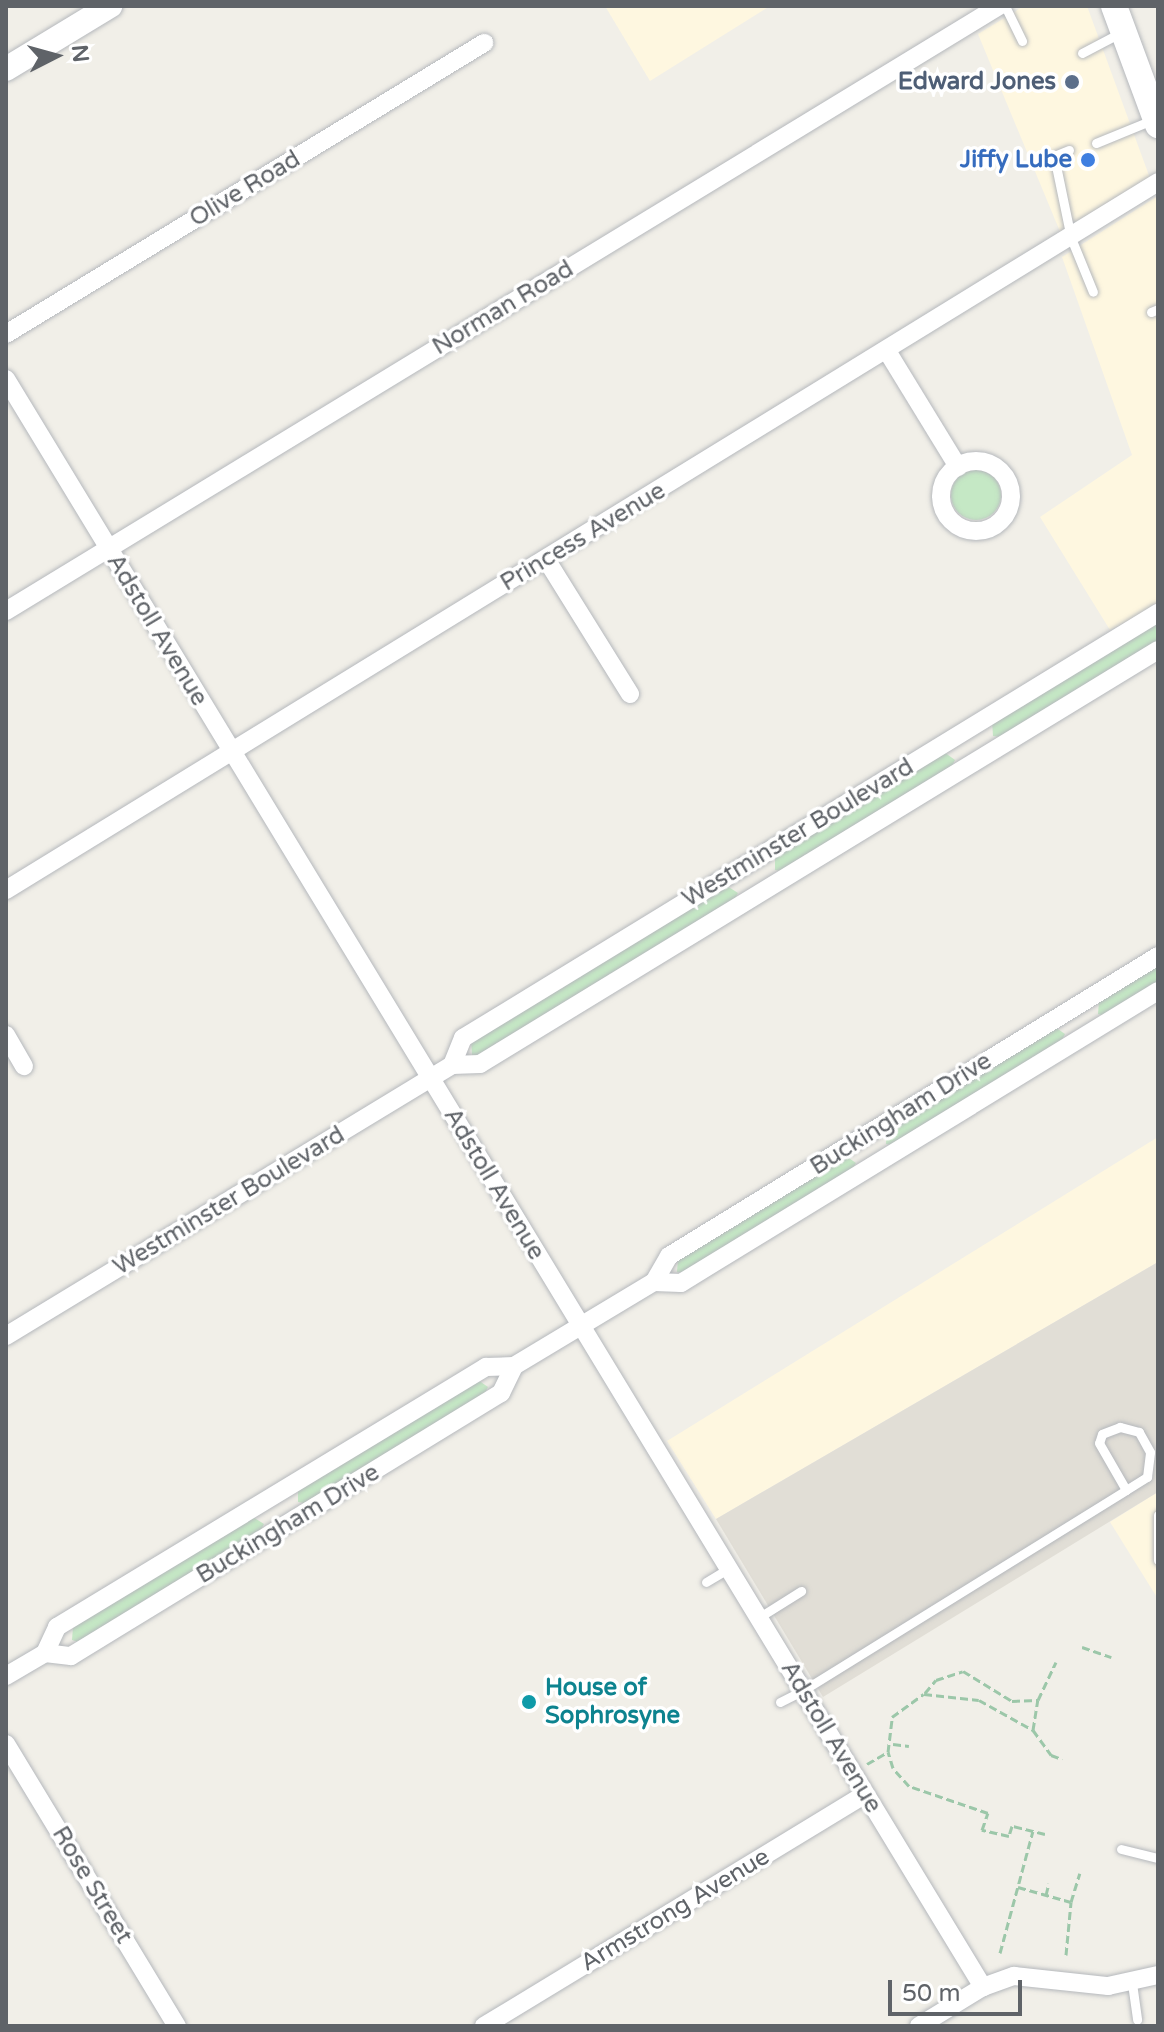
<!DOCTYPE html>
<style>
body{margin:0}
#map{position:relative;width:1164px;height:2032px;overflow:hidden;background:#f1efe8;font-family:"Varela Round",sans-serif}
div>[style]{position:absolute}
.commercial>*{inset:0;background:#fef7e0}
.education>*{inset:0;background:#e1ded6}
.green>*{inset:0;background:#c5e8c5}
.round{border-radius:50%}
.path>*{height:3px;margin-top:-1.5px;transform-origin:0;background:repeating-linear-gradient(90deg,#9cc7a9 0 8px,transparent 0 12px)}
.roads{filter:drop-shadow(0 0 2px #b5b8bc) drop-shadow(0 0 2px #b5b8bc)}
.service>*{height:9px;margin:-4.5px;padding:0 4.5px;transform-origin:4.5px;border-radius:4.5px;background:#fff}
.minor>*{height:18px;margin:-9px;padding:0 9px;transform-origin:9px;border-radius:9px;background:#fff}
.minor>.ring{margin:-9px;padding:0;box-sizing:content-box;background:none;border:18px solid #fff;border-radius:50%}
.tertiary>*{height:24px;margin:-12px;padding:0 12px;transform-origin:12px;border-radius:12px;background:#fff}
.secondary>*{height:26px;margin:-13px;padding:0 13px;transform-origin:13px;border-radius:13px;background:#fff}
.dots>*{width:22px;height:22px;translate:-50% -50%;box-sizing:border-box;border:4px solid #fff;border-radius:50%}
span{translate:-50% -50%;white-space:nowrap;text-align:center;line-height:1.15;-webkit-text-stroke:7px #fff;paint-order:stroke}
.service-label{font-size:24px;color:#4e5e75;font-weight:700}
.right{translate:-100% -50%;text-align:right}
.shop-label{font-size:24px;color:#366cbe;font-weight:700}
.street-label{font-size:24px;color:#5f6368}
.culture-label{font-size:24px;color:#0d838f;font-weight:700}
.left{translate:0 -50%;text-align:left}
.frame{position:absolute;inset:0;border:8px solid #5f6368;pointer-events:none}
.north{position:absolute;left:16px;top:16px;width:80px;height:80px;-webkit-text-stroke:6px #fff;paint-order:stroke;rotate:84deg;font-size:22px;font-weight:700;line-height:32px;text-align:center;color:#5f6368}
.north::after{content:'';display:block;margin:auto;width:28px;height:36px;background:#5f6368;clip-path:polygon(50% 0,100% 100%,50% 72%,0 100%)}
.scale{position:absolute;left:888px;top:1980px;width:134px;height:36px;box-sizing:border-box;border:4px solid #5f6368;border-top:0;padding-left:10px;font-size:24px;line-height:28px;white-space:nowrap;color:#5f6368;-webkit-text-stroke:6px #fff;paint-order:stroke}
</style>
<div id="map">
<div class="commercial">
<i style="clip-path:polygon(605px 6px,770px 6px,650px 81px)"></i>
<i style="clip-path:polygon(1024px 6px,1087px 6px,1151px 181px,1061px 234px,978px 34px)"></i>
<i style="clip-path:polygon(1156px 197px,1158px 606px,1110px 630px,1040px 517px,1132px 455px,1062px 257px)"></i>
<i style="clip-path:polygon(1158px 1137px,1158px 1262px,716px 1519px,667px 1441px)"></i>
<i style="clip-path:polygon(1158px 1492px,1158px 1599px,1110px 1522px)"></i>
</div>
<div class="education">
<i style="clip-path:polygon(1158px 1262px,1158px 1492px,823px 1697px,716px 1519px)"></i>
</div>
<div class="green">
<i class="round" style="left:951px;top:470px;width:50px;height:50px"></i>
<i style="clip-path:polygon(1158px 621px,1158px 641px,1000px 737px,993px 736px,992px 721px)"></i>
<i style="clip-path:polygon(944px 752px,955px 760px,951px 768px,782px 871px,775px 870px,775px 854px)"></i>
<i style="clip-path:polygon(727px 886px,738px 893px,734px 900px,479px 1056px,472px 1055px,471px 1039px)"></i>
<i style="clip-path:polygon(1158px 965px,1158px 983px,1105px 1016px,1098px 1014px,1099px 1001px)"></i>
<i style="clip-path:polygon(1055px 1027px,1065px 1034px,1061px 1042px,892px 1145px,886px 1144px,887px 1130px)"></i>
<i style="clip-path:polygon(846px 1156px,856px 1163px,852px 1170px,683px 1273px,677px 1272px,678px 1259px)"></i>
<i style="clip-path:polygon(478px 1380px,488px 1387px,484px 1395px,304px 1503px,298px 1502px,298px 1489px)"></i>
<i style="clip-path:polygon(253px 1517px,264px 1524px,260px 1531px,78px 1642px,72px 1640px,73px 1627px)"></i>
</div>
<div class="path">
<i style="left:1082px;top:1647px;width:31px;rotate:19deg"></i>
<i style="left:925px;top:1693px;width:17px;rotate:-50deg"></i>
<i style="left:936px;top:1680px;width:28px;rotate:-18deg"></i>
<i style="left:963px;top:1671px;width:57px;rotate:31.5deg"></i>
<i style="left:1012px;top:1701px;width:26px;rotate:-2deg"></i>
<i style="left:1033px;top:1730px;width:31px;rotate:54deg"></i>
<i style="left:1051px;top:1755px;width:12px;rotate:20deg"></i>
<i style="left:893px;top:1744px;width:16px;rotate:7deg"></i>
<i style="left:867px;top:1764px;width:24px;rotate:-30deg"></i>
<i style="left:1045px;top:1834px;width:34px;rotate:-166deg"></i>
<i style="left:1012px;top:1826px;width:10px;rotate:107deg"></i>
<i style="left:1009px;top:1836px;width:28px;rotate:-167deg"></i>
<i style="left:982px;top:1830px;width:18px;rotate:-71deg"></i>
<i style="left:988px;top:1813px;width:83px;rotate:-161.1deg"></i>
<i style="left:909px;top:1786px;width:24px;rotate:-132deg"></i>
<i style="left:893px;top:1768px;width:17px;rotate:-107deg"></i>
<i style="left:888px;top:1752px;width:35px;rotate:-83deg"></i>
<i style="left:892px;top:1717px;width:39px;rotate:-36deg"></i>
<i style="left:924px;top:1694px;width:55px;rotate:6.2deg"></i>
<i style="left:979px;top:1700px;width:62px;rotate:29.1deg"></i>
<i style="left:1033px;top:1730px;width:30px;rotate:-81deg"></i>
<i style="left:1038px;top:1700px;width:42px;rotate:-64.7deg"></i>
<i style="left:1018px;top:1887px;width:55px;rotate:15.8deg"></i>
<i style="left:1046px;top:1895px;width:12px;rotate:-76deg"></i>
<i style="left:1000px;top:1953px;width:126px;rotate:-74.9deg"></i>
<i style="left:1066px;top:1955px;width:53px;rotate:-84.6deg"></i>
<i style="left:1071px;top:1902px;width:30px;rotate:-73deg"></i>
</div>
<div class="roads">
<div class="service">
<i style="left:1005px;top:6px;width:39px;rotate:64deg"></i>
<i style="left:1082px;top:53px;width:43px;rotate:-27.8deg"></i>
<i style="left:1096px;top:143px;width:61px;rotate:-22.3deg"></i>
<i style="left:1069px;top:150px;width:16px;rotate:158deg"></i>
<i style="left:1054px;top:156px;width:84px;rotate:78.3deg"></i>
<i style="left:1071px;top:238px;width:58px;rotate:67.8deg"></i>
<i style="left:1151px;top:312px;width:8px;rotate:-23deg"></i>
<i style="left:1158px;top:1515px;width:45px;rotate:90deg"></i>
<i style="left:706px;top:1582px;width:26px;rotate:-31deg"></i>
<i style="left:758px;top:1618px;width:51px;rotate:-32.1deg"></i>
<i style="left:780px;top:1702px;width:25px;rotate:-27deg"></i>
<i style="left:802px;top:1691px;width:381px;rotate:-31.8deg"></i>
<i style="left:1126px;top:1490px;width:25px;rotate:-32deg"></i>
<i style="left:1147px;top:1477px;width:25px;rotate:-83deg"></i>
<i style="left:1150px;top:1452px;width:23px;rotate:-119deg"></i>
<i style="left:1139px;top:1432px;width:20px;rotate:-165deg"></i>
<i style="left:1120px;top:1427px;width:19px;rotate:159deg"></i>
<i style="left:1102px;top:1434px;width:9px;rotate:108deg"></i>
<i style="left:1099px;top:1443px;width:54px;rotate:60.1deg"></i>
<i style="left:1121px;top:1849px;width:38px;rotate:14deg"></i>
<i style="left:1132px;top:1983px;width:37px;rotate:82deg"></i>
</div>
<div class="minor">
<i style="left:6px;top:334px;width:560px;rotate:-31.33deg"></i>
<i style="left:887px;top:351px;width:136px;rotate:58.5deg"></i>
<i style="left:6px;top:379px;width:1882px;rotate:58.72deg"></i>
<i class="ring" style="left:941px;top:461px;width:52px;height:52px"></i>
<i style="left:546px;top:559px;width:159px;rotate:58.1deg"></i>
<i style="left:6px;top:611px;width:1163px;rotate:-31.35deg"></i>
<i style="left:6px;top:890px;width:1352px;rotate:-31.57deg"></i>
<i style="left:6px;top:1035px;width:36px;rotate:60deg"></i>
<i style="left:452px;top:1065px;width:29px;rotate:-68deg"></i>
<i style="left:463px;top:1038px;width:815px;rotate:-31.45deg"></i>
<i style="left:654px;top:1282px;width:27px;rotate:2deg"></i>
<i style="left:681px;top:1283px;width:559px;rotate:-31.47deg"></i>
<i style="left:6px;top:1336px;width:522px;rotate:-31.28deg"></i>
<i style="left:452px;top:1065px;width:28px;rotate:-2deg"></i>
<i style="left:480px;top:1064px;width:794px;rotate:-31.41deg"></i>
<i style="left:45px;top:1653px;width:26px;rotate:7deg"></i>
<i style="left:71px;top:1656px;width:504px;rotate:-31.45deg"></i>
<i style="left:501px;top:1393px;width:30px;rotate:-64deg"></i>
<i style="left:6px;top:1676px;width:45px;rotate:-30.5deg"></i>
<i style="left:45px;top:1653px;width:29px;rotate:-65deg"></i>
<i style="left:57px;top:1627px;width:502px;rotate:-31.22deg"></i>
<i style="left:486px;top:1367px;width:28px;rotate:-2deg"></i>
<i style="left:514px;top:1366px;width:163px;rotate:-31deg"></i>
<i style="left:654px;top:1282px;width:30px;rotate:-60deg"></i>
<i style="left:669px;top:1256px;width:574px;rotate:-31.53deg"></i>
<i style="left:6px;top:1744px;width:330px;rotate:58.8deg"></i>
<i style="left:484px;top:2026px;width:446px;rotate:-31.3deg"></i>
<i style="left:919px;top:2026px;width:75px;rotate:-31.4deg"></i>
<i style="left:983px;top:1987px;width:33px;rotate:-20deg"></i>
<i style="left:1014px;top:1976px;width:95px;rotate:6.1deg"></i>
<i style="left:1108px;top:1986px;width:51px;rotate:-12.4deg"></i>
</div>
<div class="tertiary">
<i style="left:6px;top:69px;width:122px;rotate:-31.2deg"></i>
</div>
<div class="secondary">
<i style="left:1114px;top:6px;width:127px;rotate:69.7deg"></i>
</div>
</div>
<div class="dots">
<i style="left:1072px;top:82px;background:#5c6f8a"></i>
<i style="left:1088px;top:160px;background:#3f7fe0"></i>
<i style="left:529px;top:1702px;background:#0f9aa8"></i>
</div>
<div class="service-label">
<span class="right" style="left:1056px;top:82px">Edward Jones</span>
</div>
<div class="shop-label">
<span class="right" style="left:1072px;top:160px">Jiffy Lube</span>
</div>
<div class="street-label">
<span style="left:245px;top:189px;rotate:-31deg">Olive Road</span>
<span style="left:503px;top:308px;rotate:-31deg">Norman Road</span>
<span style="left:583px;top:537px;rotate:-31deg">Princess Avenue</span>
<span style="left:157px;top:630px;rotate:59deg">Adstoll Avenue</span>
<span style="left:798px;top:833px;rotate:-31deg">Westminster Boulevard</span>
<span style="left:901px;top:1114px;rotate:-32deg">Buckingham Drive</span>
<span style="left:494px;top:1184px;rotate:59deg">Adstoll Avenue</span>
<span style="left:229px;top:1201px;rotate:-31deg">Westminster Boulevard</span>
<span style="left:288px;top:1524px;rotate:-31deg">Buckingham Drive</span>
<span style="left:831px;top:1737px;rotate:59deg">Adstoll Avenue</span>
<span style="left:92px;top:1885px;rotate:59deg">Rose Street</span>
<span style="left:675px;top:1910px;rotate:-31deg">Armstrong Avenue</span>
</div>
<div class="culture-label">
<span class="left" style="left:545px;top:1702px">House of<br>Sophrosyne</span>
</div>
<div class="frame"></div>
<div class="north">N</div>
<div class="scale">50 m</div>
</div>
